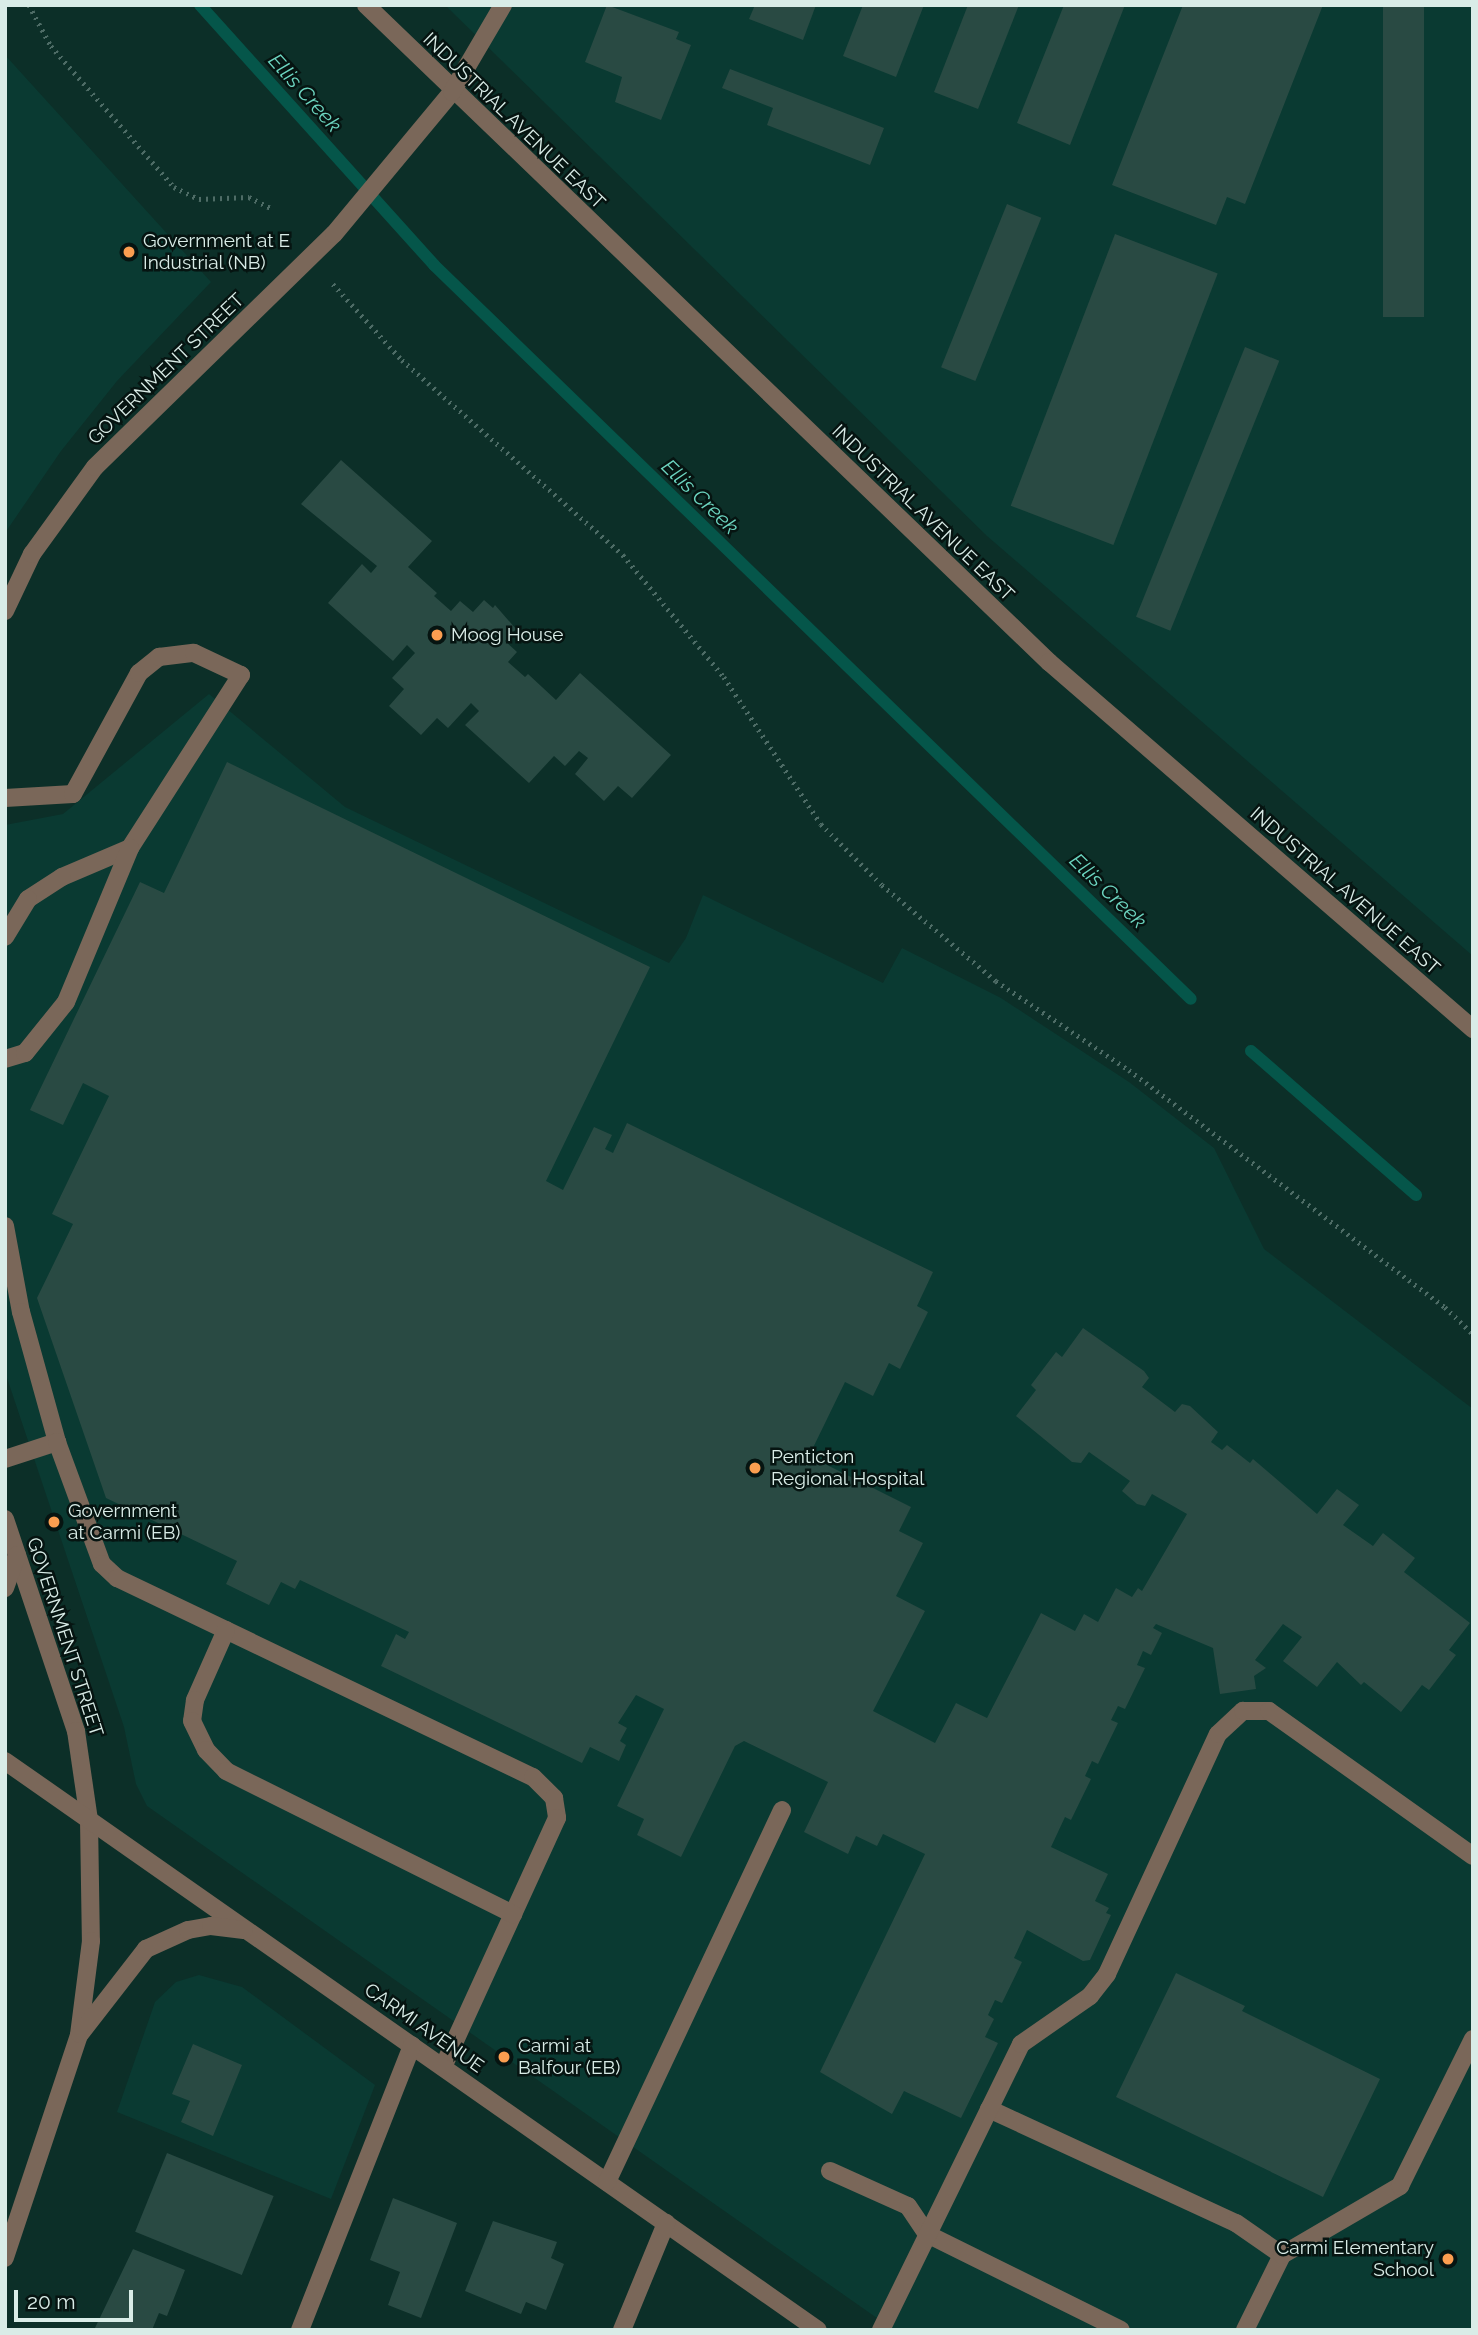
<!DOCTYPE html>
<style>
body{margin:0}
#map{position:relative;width:1478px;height:2335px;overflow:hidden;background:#0c2f28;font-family:Raleway,sans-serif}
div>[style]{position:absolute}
.built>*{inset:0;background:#0a3a32}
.stream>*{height:12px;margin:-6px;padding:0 6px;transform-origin:6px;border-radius:6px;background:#05564a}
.building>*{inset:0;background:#294a43;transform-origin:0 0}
.path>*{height:4.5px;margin-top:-2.25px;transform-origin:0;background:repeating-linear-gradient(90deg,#4e6c66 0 2px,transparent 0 7px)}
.minor>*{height:18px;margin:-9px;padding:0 9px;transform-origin:9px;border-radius:9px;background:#7a6759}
.dots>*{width:19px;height:19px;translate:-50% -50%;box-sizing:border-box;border:4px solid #061411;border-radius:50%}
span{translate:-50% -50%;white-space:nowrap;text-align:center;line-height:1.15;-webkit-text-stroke:5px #061411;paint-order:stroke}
.street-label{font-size:19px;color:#d9ece7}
.poi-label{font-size:19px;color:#d9ece7}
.left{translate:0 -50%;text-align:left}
.right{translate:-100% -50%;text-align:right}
.water-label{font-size:21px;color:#6cd5c0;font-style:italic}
.frame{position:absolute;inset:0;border:7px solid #d9ece7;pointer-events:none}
.scale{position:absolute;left:14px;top:2290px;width:119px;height:32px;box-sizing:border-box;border:4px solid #d9ece7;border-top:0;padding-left:9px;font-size:21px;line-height:24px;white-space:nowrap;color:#d9ece7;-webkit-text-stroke:5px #061411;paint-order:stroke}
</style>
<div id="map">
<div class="built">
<i style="clip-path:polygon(445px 5px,1473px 5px,1473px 956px,987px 536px)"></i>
<i style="clip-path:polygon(5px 55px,211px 282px,117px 381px,61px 451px,5px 533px)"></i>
<i style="clip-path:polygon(209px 694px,345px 807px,669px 963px,686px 938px,703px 895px,883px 983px,902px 948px,1001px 998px,1129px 1082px,1214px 1148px,1264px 1249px,1473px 1409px,1473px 2330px,894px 2330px,147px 1806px,136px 1784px,124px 1727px,5px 1372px,5px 825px,63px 814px)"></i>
<i style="clip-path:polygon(199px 1975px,242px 1987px,375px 2085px,331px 2199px,117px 2112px,155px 2002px,176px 1982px)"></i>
</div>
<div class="stream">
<i style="left:200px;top:5px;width:350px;rotate:48deg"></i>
<i style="left:434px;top:265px;width:1054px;rotate:44.12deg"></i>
<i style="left:1251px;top:1051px;width:219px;rotate:41.1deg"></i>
</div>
<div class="building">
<i style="clip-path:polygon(607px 5px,679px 32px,676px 39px,691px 45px,661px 120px,615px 102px,622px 77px,585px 62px)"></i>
<i style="clip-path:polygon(755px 5px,816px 5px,803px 40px,749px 19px)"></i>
<i style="clip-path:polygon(863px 5px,924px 5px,896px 77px,843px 56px)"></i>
<i style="clip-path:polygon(968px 5px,1019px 5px,978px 109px,934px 92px)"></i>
<i style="clip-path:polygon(1064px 5px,1125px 5px,1070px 145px,1017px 123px)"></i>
<i style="clip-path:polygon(1183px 5px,1323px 5px,1245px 204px,1227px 197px,1216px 225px,1112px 185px)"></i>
<i style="left:1383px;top:5px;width:41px;height:312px"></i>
<i style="clip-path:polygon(730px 69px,884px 128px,870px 165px,767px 125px,773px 108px,722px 88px)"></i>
<i style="left:1007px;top:204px;width:37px;height:176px;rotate:22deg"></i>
<i style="left:1115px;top:234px;width:110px;height:291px;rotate:21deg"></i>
<i style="left:1245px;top:347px;width:37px;height:291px;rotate:22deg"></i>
<i style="clip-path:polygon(341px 460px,432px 541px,408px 567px,437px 593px,434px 596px,451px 611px,460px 601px,473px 612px,484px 600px,493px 608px,495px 605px,516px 629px,505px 641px,517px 652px,508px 662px,525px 677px,528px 674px,556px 700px,580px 673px,671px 755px,632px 798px,618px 786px,604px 801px,575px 774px,588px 758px,579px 751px,565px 766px,554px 756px,529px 783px,465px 725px,479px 711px,471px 703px,448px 728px,437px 718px,421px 735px,389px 706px,404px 689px,392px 678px,415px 653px,407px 645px,393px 661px,328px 603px,362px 564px,371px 573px,377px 566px,301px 504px)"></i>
<i style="clip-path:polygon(227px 762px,650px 967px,546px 1181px,563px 1190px,594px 1127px,612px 1135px,605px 1149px,613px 1153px,627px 1123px,933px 1272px,917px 1306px,928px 1312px,900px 1369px,889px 1363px,873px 1396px,845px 1382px,809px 1456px,911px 1507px,899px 1531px,923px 1543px,896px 1596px,925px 1611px,873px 1711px,935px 1743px,956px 1703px,987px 1718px,1041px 1613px,1075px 1631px,1084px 1614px,1098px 1622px,1116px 1588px,1132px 1597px,1138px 1588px,1142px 1591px,1187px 1514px,1152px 1494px,1145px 1506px,1137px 1504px,1122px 1491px,1130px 1481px,1089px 1452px,1081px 1463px,1072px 1462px,1016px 1416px,1036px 1390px,1031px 1385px,1056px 1352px,1062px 1357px,1083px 1328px,1144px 1371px,1149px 1378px,1142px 1387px,1175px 1412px,1182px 1404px,1190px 1406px,1218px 1432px,1211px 1442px,1222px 1450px,1227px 1445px,1250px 1463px,1253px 1459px,1317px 1514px,1337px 1489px,1359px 1505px,1343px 1525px,1373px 1546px,1383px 1533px,1415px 1558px,1404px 1572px,1470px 1623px,1449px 1650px,1456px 1655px,1429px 1690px,1422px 1685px,1401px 1712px,1364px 1682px,1361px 1685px,1337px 1662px,1317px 1687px,1283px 1661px,1302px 1637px,1283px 1624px,1255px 1660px,1266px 1668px,1254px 1676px,1256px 1689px,1220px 1694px,1213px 1648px,1156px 1624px,1153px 1628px,1162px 1633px,1151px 1655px,1143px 1651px,1137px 1665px,1145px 1668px,1125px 1709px,1118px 1706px,1111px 1720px,1118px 1723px,1098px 1764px,1092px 1761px,1085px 1776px,1091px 1779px,1071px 1820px,1065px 1817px,1051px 1847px,1108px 1874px,1095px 1901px,1109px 1908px,1106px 1913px,1111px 1915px,1090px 1960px,1083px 1961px,1027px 1930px,1014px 1958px,1022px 1962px,1002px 2003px,995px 2000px,988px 2015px,994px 2019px,985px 2037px,998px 2043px,961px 2118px,904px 2091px,892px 2114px,820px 2072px,925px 1854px,883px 1834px,877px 1846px,856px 1836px,848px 1854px,804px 1832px,828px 1782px,744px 1741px,735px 1746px,681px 1857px,637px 1835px,644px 1819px,617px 1806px,664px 1709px,636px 1695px,618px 1723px,627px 1728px,620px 1741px,626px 1745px,619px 1761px,590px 1747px,582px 1763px,381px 1666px,396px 1634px,405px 1639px,409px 1632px,300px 1580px,295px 1589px,281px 1582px,269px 1605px,226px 1584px,237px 1561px,106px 1498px,37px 1298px,73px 1224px,52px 1214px,109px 1096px,83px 1083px,63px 1125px,30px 1110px,140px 882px,164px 893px)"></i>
<i style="clip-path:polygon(1176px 1973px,1245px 2006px,1242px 2011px,1380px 2079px,1323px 2197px,1116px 2097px)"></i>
<i style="clip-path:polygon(193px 2044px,242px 2065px,213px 2136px,181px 2122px,190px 2101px,172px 2094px)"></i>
<i style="left:167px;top:2153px;width:115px;height:85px;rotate:22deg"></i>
<i style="clip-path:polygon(393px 2198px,457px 2223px,421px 2318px,388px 2305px,400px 2272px,370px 2260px)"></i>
<i style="clip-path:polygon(493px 2221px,557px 2242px,551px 2258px,564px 2264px,546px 2310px,526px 2302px,521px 2314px,465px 2291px)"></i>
<i style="clip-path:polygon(133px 2249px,185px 2270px,167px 2316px,159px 2313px,152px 2330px,94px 2330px)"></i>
</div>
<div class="path">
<i style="left:29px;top:5px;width:47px;rotate:61.8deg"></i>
<i style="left:51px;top:46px;width:187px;rotate:48.9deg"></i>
<i style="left:174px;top:187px;width:28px;rotate:26deg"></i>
<i style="left:199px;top:199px;width:50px;rotate:-2.3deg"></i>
<i style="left:249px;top:197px;width:25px;rotate:27deg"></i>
<i style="left:333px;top:284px;width:103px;rotate:47.8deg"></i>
<i style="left:402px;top:360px;width:295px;rotate:41.4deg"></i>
<i style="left:623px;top:555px;width:158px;rotate:50.4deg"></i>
<i style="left:724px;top:677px;width:176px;rotate:56.6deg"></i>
<i style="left:821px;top:824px;width:86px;rotate:45deg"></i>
<i style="left:882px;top:885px;width:149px;rotate:40.1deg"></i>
<i style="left:996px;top:981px;width:160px;rotate:33.8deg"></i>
<i style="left:1129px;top:1070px;width:395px;rotate:36.9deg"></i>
<i style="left:1445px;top:1307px;width:39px;rotate:44deg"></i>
</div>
<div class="minor">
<i style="left:366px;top:5px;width:948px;rotate:43.89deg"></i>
<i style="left:1049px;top:662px;width:561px;rotate:40.88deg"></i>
<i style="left:5px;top:611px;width:63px;rotate:-64.7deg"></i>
<i style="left:32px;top:554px;width:107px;rotate:-54.1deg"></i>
<i style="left:95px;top:467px;width:334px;rotate:-44.3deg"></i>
<i style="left:334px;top:234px;width:185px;rotate:-50.3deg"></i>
<i style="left:452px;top:92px;width:101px;rotate:-59.6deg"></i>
<i style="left:5px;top:798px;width:68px;rotate:-3.4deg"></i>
<i style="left:73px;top:794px;width:138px;rotate:-61.4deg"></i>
<i style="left:139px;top:673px;width:26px;rotate:-39deg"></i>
<i style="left:159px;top:657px;width:35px;rotate:-7deg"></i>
<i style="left:194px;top:653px;width:52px;rotate:25.1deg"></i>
<i style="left:241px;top:675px;width:206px;rotate:122.7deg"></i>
<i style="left:130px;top:848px;width:74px;rotate:156.9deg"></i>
<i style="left:62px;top:877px;width:40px;rotate:147.1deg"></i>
<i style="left:28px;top:899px;width:44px;rotate:121.2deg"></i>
<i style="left:5px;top:1059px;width:21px;rotate:-17deg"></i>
<i style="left:25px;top:1053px;width:65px;rotate:-51.2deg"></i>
<i style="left:66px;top:1002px;width:167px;rotate:-67.4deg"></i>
<i style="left:5px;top:1226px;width:87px;rotate:79.5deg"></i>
<i style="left:21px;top:1312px;width:135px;rotate:74.5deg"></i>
<i style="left:5px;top:1459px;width:55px;rotate:-18.1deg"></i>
<i style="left:57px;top:1442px;width:130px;rotate:69.8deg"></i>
<i style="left:102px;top:1564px;width:21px;rotate:43deg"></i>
<i style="left:117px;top:1578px;width:461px;rotate:25.6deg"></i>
<i style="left:533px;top:1777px;width:30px;rotate:45deg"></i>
<i style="left:554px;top:1798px;width:20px;rotate:81deg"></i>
<i style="left:557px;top:1818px;width:274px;rotate:114.6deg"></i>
<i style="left:5px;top:1519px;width:224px;rotate:71.5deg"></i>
<i style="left:76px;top:1731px;width:90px;rotate:81.7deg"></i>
<i style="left:89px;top:1820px;width:121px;rotate:89.1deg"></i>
<i style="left:91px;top:1941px;width:95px;rotate:97.3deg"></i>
<i style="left:79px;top:2035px;width:235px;rotate:108.4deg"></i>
<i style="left:5px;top:1588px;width:35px;rotate:-70deg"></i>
<i style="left:226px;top:1630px;width:77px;rotate:113.9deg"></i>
<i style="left:195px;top:1700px;width:21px;rotate:98deg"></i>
<i style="left:192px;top:1721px;width:32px;rotate:64deg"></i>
<i style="left:206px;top:1750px;width:29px;rotate:46deg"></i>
<i style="left:226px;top:1771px;width:321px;rotate:26.5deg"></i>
<i style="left:5px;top:1761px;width:992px;rotate:34.99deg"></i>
<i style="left:80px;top:2034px;width:108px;rotate:-52.2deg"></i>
<i style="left:146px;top:1949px;width:46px;rotate:-24.3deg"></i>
<i style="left:188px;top:1930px;width:23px;rotate:-10deg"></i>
<i style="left:211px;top:1926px;width:33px;rotate:7deg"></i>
<i style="left:989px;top:2109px;width:272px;rotate:24.8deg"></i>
<i style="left:1236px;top:2223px;width:56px;rotate:34.8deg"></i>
<i style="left:830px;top:2171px;width:85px;rotate:24.2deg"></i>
<i style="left:908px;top:2206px;width:34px;rotate:56deg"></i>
<i style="left:927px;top:2234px;width:216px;rotate:26.3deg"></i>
<i style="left:607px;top:2182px;width:411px;rotate:-64.8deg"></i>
<i style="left:300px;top:2330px;width:306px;rotate:-68.5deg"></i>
<i style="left:622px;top:2330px;width:116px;rotate:-67.6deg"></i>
<i style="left:881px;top:2330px;width:318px;rotate:-63.9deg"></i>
<i style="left:1021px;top:2044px;width:84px;rotate:-34.8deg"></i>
<i style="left:1090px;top:1996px;width:28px;rotate:-52deg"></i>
<i style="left:1107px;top:1974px;width:264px;rotate:-65.2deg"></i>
<i style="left:1218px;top:1734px;width:34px;rotate:-43deg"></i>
<i style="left:1243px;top:1711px;width:26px"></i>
<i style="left:1269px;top:1711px;width:250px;rotate:35.4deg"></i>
<i style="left:1245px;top:2330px;width:84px;rotate:-63.7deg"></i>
<i style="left:1282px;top:2255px;width:137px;rotate:-30.3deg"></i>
<i style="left:1400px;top:2186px;width:164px;rotate:-63.6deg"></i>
</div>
<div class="dots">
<i style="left:129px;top:252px;background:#fb9e50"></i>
<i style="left:437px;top:635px;background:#fb9e50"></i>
<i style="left:755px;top:1468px;background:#fb9e50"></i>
<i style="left:54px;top:1522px;background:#fb9e50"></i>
<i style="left:504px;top:2057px;background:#fb9e50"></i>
<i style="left:1448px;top:2259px;background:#fb9e50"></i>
</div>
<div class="street-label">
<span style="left:514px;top:121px;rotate:44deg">INDUSTRIAL AVENUE EAST</span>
<span style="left:166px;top:369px;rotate:-44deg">GOVERNMENT STREET</span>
<span style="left:923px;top:513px;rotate:44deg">INDUSTRIAL AVENUE EAST</span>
<span style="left:1345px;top:891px;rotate:41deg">INDUSTRIAL AVENUE EAST</span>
<span style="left:65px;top:1637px;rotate:72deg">GOVERNMENT STREET</span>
<span style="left:424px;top:2028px;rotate:35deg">CARMI AVENUE</span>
</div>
<div class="poi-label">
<span class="left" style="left:143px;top:252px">Government at E<br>Industrial (NB)</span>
<span class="left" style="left:451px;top:635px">Moog House</span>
<span class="left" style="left:771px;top:1468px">Penticton<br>Regional Hospital</span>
<span class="left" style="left:68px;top:1522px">Government<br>at Carmi (EB)</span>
<span class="left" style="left:518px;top:2057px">Carmi at<br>Balfour (EB)</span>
<span class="right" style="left:1434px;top:2259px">Carmi Elementary<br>School</span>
</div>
<div class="water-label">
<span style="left:305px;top:93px;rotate:48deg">Ellis Creek</span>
<span style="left:700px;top:497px;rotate:44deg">Ellis Creek</span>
<span style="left:1108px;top:891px;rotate:44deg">Ellis Creek</span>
</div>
<div class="frame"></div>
<div class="scale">20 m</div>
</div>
